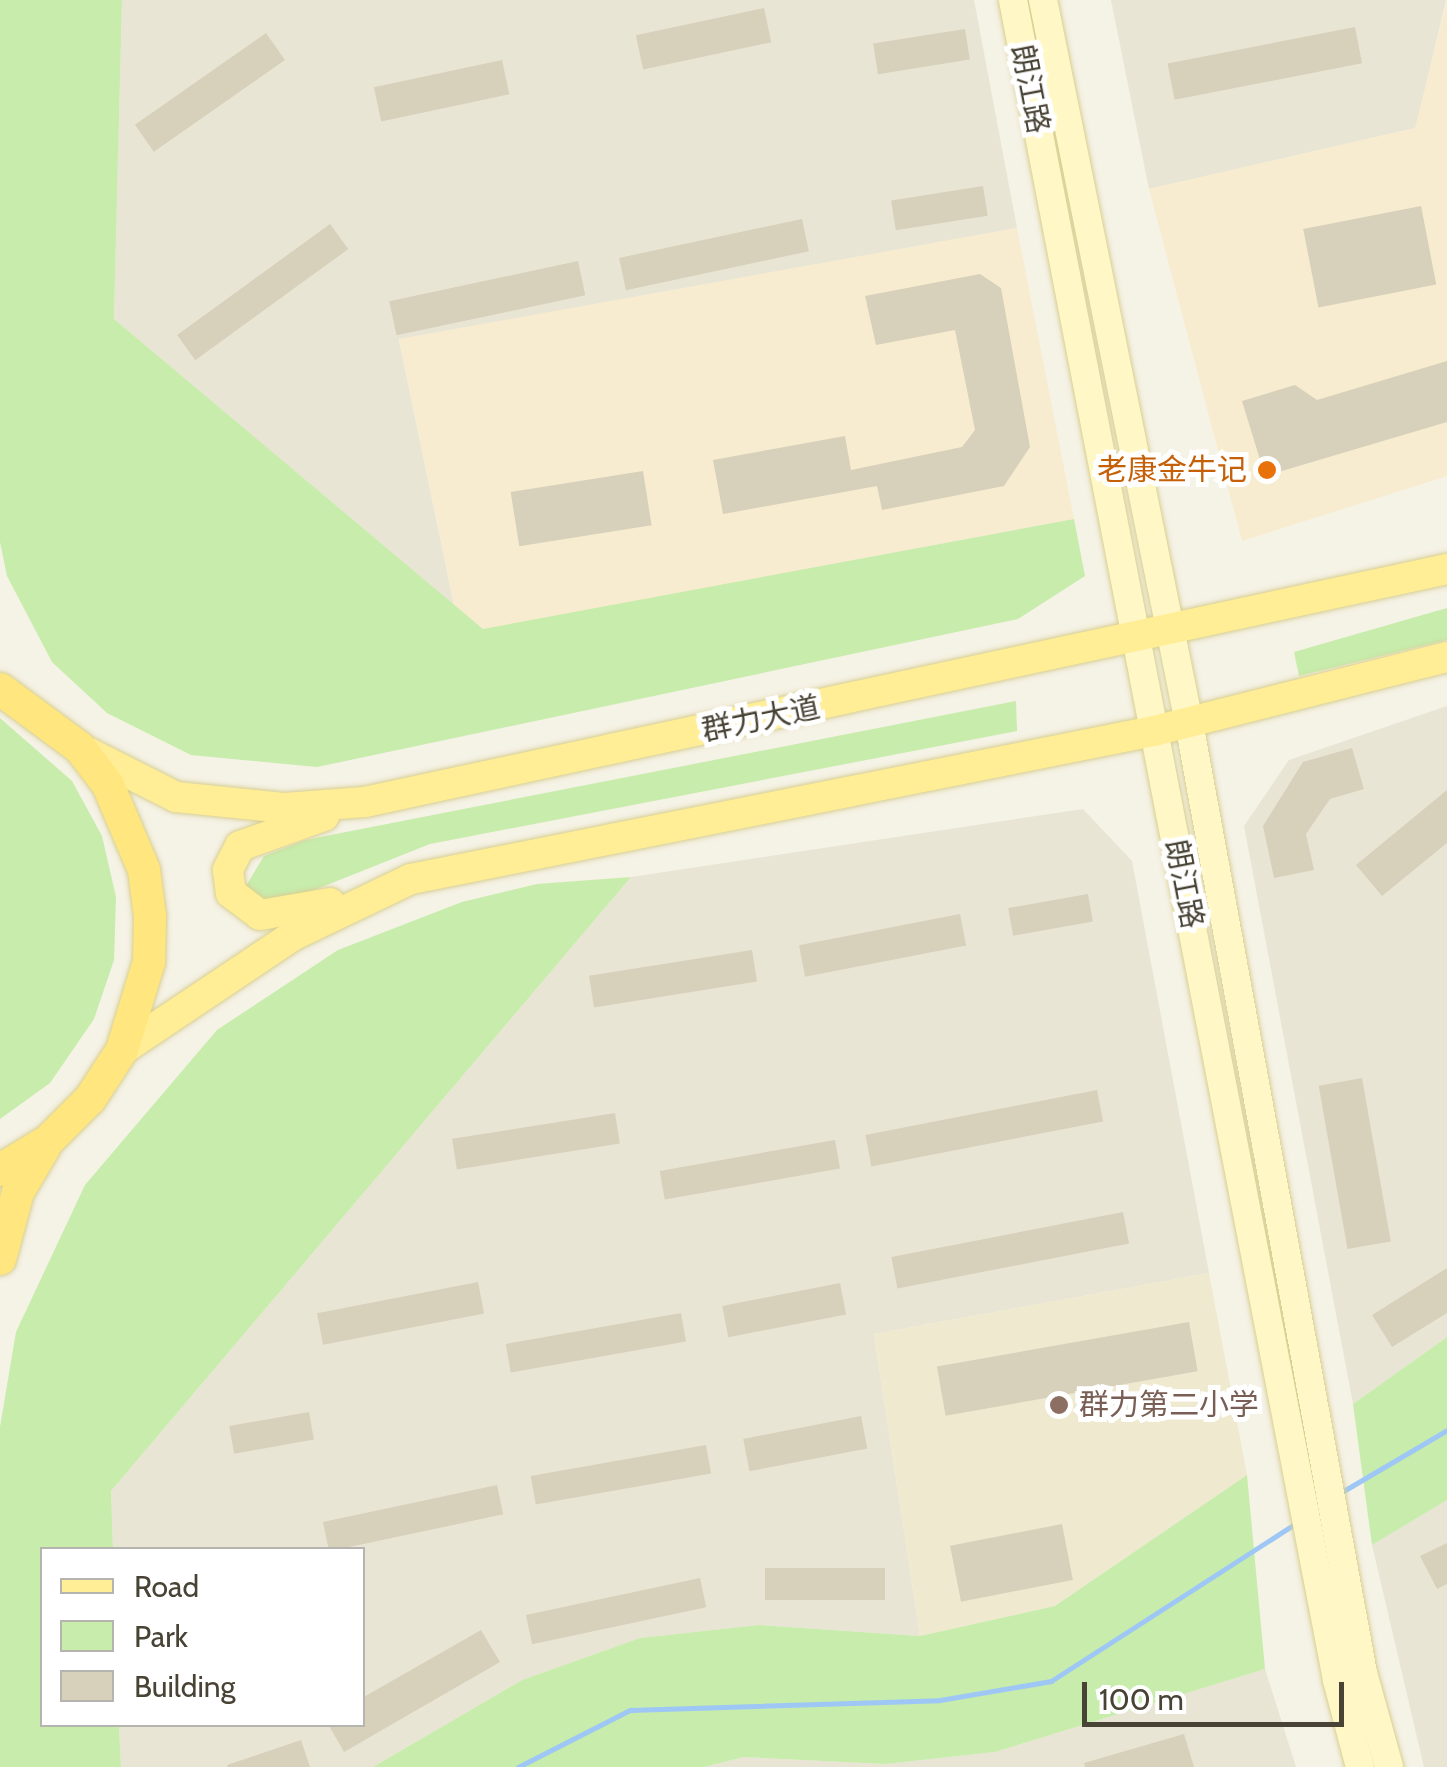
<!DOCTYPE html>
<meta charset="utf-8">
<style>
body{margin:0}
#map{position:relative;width:1447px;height:1767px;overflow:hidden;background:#f5f2e6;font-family:Cabin,"Noto Sans SC",sans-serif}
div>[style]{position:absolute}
.residential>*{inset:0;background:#e9e5d4}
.commercial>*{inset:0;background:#f8ecd0}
.education>*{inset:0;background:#efeacf}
.green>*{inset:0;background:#c7ecac}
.stream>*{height:5px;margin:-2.5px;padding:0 2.5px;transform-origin:2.5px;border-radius:2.5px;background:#9ec7f6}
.building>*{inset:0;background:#d7d0bb;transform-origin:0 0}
.roads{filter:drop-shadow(0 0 2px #d8cf92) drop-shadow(0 0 2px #d8cf92)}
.secondary>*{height:28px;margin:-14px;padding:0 14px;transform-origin:14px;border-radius:14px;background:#fff8c6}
.primary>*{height:30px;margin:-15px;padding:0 15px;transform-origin:15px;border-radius:15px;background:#ffee95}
.trunk>*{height:32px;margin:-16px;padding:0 16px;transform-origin:16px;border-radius:16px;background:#ffe67e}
.dots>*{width:28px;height:28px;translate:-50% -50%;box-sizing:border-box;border:5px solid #fff;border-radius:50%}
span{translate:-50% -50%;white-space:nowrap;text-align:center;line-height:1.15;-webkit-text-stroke:10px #fff;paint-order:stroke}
.street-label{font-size:30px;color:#484335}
.food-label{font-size:30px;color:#c56008}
.right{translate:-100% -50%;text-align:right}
.education-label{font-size:30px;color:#785e54}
.left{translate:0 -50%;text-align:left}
.legend{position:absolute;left:40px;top:1547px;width:325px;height:180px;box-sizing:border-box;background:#fff;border:2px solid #b6b4ae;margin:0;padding:12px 18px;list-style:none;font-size:30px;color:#484335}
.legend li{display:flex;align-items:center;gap:20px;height:50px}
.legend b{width:50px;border:2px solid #b6b4ae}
.scale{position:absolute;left:1082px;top:1682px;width:262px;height:45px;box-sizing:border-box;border:5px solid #484335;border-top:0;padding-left:12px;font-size:30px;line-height:35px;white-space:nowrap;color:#484335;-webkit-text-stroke:8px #fff;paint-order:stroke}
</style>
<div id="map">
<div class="residential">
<i style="clip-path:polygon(122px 0,974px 0,1017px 228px,399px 340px,454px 605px,114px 319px)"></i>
<i style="clip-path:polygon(1111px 0,1446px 0,1416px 128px,1149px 189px)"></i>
<i style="clip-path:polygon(1447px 706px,1447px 1337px,1353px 1404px,1244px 826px,1289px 760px)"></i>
<i style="clip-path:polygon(1083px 809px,1132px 861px,1209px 1273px,874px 1334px,920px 1636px,759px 1625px,640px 1638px,522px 1680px,373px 1767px,121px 1767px,119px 1725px,362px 1724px,362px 1550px,113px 1549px,111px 1491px,631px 877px)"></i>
<i style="clip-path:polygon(1447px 1500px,1447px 1767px,1424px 1767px,1372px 1545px)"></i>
<i style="clip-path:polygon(1265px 1669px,1296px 1767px,704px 1767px,744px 1757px,885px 1764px,995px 1752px)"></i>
</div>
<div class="commercial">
<i style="clip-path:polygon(1447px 0,1447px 476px,1242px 541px,1149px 189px,1415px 128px)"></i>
<i style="clip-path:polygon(1017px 228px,1074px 519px,483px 630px,454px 605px,399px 339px)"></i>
</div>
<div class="education">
<i style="clip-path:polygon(1209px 1273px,1247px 1475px,1055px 1606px,920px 1636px,874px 1334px)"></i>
</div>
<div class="green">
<i style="clip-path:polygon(0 0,122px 0,114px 319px,483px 629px,1074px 519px,1085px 576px,1018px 619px,317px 767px,191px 755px,107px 713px,52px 662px,7px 576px,0 542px)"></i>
<i style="clip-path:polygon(1447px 608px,1447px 640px,1299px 676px,1294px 652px)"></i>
<i style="clip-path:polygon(1016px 701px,1017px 731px,430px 844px,284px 902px,259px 902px,244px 889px,264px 856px,305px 840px)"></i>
<i style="clip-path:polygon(0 718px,72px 781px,102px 836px,116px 897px,114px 960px,94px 1019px,50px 1083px,0 1119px)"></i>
<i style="clip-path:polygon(631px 877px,111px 1491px,113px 1549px,42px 1550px,42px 1724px,119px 1725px,121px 1767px,0 1767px,0 1427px,16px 1332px,85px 1185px,217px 1030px,338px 950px,462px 902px,537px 884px)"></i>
<i style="clip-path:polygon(1447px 1337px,1447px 1500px,1372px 1545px,1353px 1404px)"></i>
<i style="clip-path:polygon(1247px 1475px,1265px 1669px,995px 1752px,885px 1764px,744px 1757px,704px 1767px,373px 1767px,522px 1680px,640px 1638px,759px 1625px,920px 1636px,1055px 1606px)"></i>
</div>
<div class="stream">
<i style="left:1340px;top:1493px;width:124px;rotate:-30.5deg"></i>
<i style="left:518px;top:1767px;width:126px;rotate:-27deg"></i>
<i style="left:630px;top:1710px;width:310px;rotate:-1.8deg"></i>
<i style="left:940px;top:1700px;width:113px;rotate:-9.7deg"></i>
<i style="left:1051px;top:1681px;width:294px;rotate:-32.8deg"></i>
</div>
<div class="building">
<i style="left:764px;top:8px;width:35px;height:131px;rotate:78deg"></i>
<i style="left:1355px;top:27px;width:37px;height:191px;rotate:79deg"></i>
<i style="left:965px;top:29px;width:31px;height:93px;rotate:81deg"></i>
<i style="left:266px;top:33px;width:33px;height:160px;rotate:55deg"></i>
<i style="left:502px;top:60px;width:35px;height:131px;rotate:78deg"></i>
<i style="left:983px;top:186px;width:30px;height:93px;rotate:81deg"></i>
<i style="left:1421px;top:206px;width:80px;height:120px;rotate:79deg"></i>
<i style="left:802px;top:219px;width:33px;height:187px;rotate:78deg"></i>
<i style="left:330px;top:224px;width:31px;height:189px;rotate:54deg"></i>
<i style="left:578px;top:261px;width:35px;height:193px;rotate:78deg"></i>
<i style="clip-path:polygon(980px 274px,1001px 288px,1030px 447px,1004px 486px,882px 510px,877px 486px,723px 514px,713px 460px,845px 436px,851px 470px,962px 447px,975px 430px,955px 330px,876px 345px,865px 296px)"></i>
<i style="clip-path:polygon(1447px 361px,1447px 422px,1265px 476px,1242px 401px,1295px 385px,1317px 400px)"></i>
<i style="left:643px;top:471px;width:55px;height:134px;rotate:81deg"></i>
<i style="clip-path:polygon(1352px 748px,1364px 789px,1330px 799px,1306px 834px,1314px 870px,1274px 878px,1263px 826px,1303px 762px)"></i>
<i style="clip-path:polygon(1447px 790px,1447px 843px,1382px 896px,1356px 865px)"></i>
<i style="left:1088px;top:894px;width:28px;height:81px;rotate:80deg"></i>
<i style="left:960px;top:914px;width:32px;height:164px;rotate:79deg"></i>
<i style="left:752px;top:950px;width:32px;height:165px;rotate:81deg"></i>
<i style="left:1362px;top:1078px;width:166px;height:44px;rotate:80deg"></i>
<i style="left:1097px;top:1090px;width:32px;height:236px;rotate:79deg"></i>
<i style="left:615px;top:1113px;width:31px;height:165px;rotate:81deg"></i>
<i style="left:835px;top:1140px;width:29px;height:178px;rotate:80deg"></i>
<i style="left:1123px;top:1212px;width:32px;height:236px;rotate:79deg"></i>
<i style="clip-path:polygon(1447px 1268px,1447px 1313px,1392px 1347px,1372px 1315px)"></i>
<i style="left:478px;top:1282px;width:32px;height:164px;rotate:79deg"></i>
<i style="left:840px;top:1283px;width:32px;height:120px;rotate:79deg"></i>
<i style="left:681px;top:1313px;width:29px;height:178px;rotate:80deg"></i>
<i style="left:1189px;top:1322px;width:50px;height:256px;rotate:80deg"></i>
<i style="left:309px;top:1412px;width:28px;height:81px;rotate:80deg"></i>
<i style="left:861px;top:1416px;width:33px;height:120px;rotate:79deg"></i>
<i style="left:706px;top:1445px;width:29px;height:178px;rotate:80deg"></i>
<i style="left:497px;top:1485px;width:30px;height:178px;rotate:78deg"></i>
<i style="left:1062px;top:1524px;width:57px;height:114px;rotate:79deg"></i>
<i style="clip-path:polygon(1447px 1543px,1447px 1584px,1437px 1589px,1420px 1556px)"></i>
<i style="left:885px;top:1568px;width:32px;height:120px;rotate:90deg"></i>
<i style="left:700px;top:1578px;width:30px;height:178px;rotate:78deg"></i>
<i style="clip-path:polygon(481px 1630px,500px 1662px,344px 1752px,328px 1724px,362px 1724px,362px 1698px)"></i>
<i style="clip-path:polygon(1184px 1734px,1194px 1767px,1085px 1767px,1084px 1763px)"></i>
<i style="clip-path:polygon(301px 1740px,310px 1767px,228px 1767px,227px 1765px)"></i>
</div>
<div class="roads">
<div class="secondary">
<i style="left:1013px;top:0;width:1711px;rotate:79.08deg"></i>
<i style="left:1337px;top:1680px;width:90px;rotate:75.2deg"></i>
<i style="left:1043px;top:0;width:738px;rotate:78.58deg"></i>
<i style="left:1189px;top:723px;width:966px;rotate:79.62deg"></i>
<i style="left:1363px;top:1673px;width:98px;rotate:74.5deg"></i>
</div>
<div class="primary">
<i style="left:87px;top:752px;width:100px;rotate:26.8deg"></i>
<i style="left:176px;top:797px;width:110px;rotate:5.8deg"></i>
<i style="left:285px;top:808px;width:80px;rotate:-4.3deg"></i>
<i style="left:365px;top:802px;width:1107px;rotate:-12.15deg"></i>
<i style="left:324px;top:816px;width:89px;rotate:160.3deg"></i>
<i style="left:240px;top:846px;width:27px;rotate:117deg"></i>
<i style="left:228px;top:870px;width:23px;rotate:83deg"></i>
<i style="left:231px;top:893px;width:36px;rotate:37deg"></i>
<i style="left:260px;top:915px;width:71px;rotate:-9.7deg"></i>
<i style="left:122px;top:1050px;width:207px;rotate:-33.8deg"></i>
<i style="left:294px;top:935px;width:130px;rotate:-25.6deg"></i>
<i style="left:411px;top:879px;width:758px;rotate:-11.27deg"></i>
<i style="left:1154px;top:731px;width:302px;rotate:-14.2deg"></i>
</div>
<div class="trunk">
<i style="left:0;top:689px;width:99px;rotate:36.4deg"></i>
<i style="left:80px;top:748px;width:46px;rotate:52.9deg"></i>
<i style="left:108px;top:785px;width:92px;rotate:67deg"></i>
<i style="left:144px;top:870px;width:46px;rotate:82.6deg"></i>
<i style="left:150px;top:916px;width:46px;rotate:91.2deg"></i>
<i style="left:149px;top:962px;width:92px;rotate:107.1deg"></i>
<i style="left:122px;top:1050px;width:59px;rotate:123.1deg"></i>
<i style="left:90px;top:1099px;width:59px;rotate:135deg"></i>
<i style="left:48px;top:1141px;width:56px;rotate:148.9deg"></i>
<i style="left:0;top:1259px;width:69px;rotate:-75deg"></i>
<i style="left:18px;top:1192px;width:51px;rotate:-59.4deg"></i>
</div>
</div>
<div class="dots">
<i style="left:1267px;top:470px;background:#e8710a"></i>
<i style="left:1059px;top:1405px;background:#8d6e63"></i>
</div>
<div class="street-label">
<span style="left:1030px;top:89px;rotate:79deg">朗江路</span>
<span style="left:761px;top:719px;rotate:-12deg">群力大道</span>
<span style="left:1184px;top:884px;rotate:79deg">朗江路</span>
</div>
<div class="food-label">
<span class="right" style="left:1247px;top:470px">老康金牛记</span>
</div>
<div class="education-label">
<span class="left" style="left:1079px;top:1405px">群力第二小学</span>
</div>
<ul class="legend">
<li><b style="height:12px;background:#ffee95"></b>Road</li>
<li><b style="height:28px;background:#c7ecac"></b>Park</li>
<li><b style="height:28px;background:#d7d0bb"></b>Building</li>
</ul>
<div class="scale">100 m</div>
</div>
